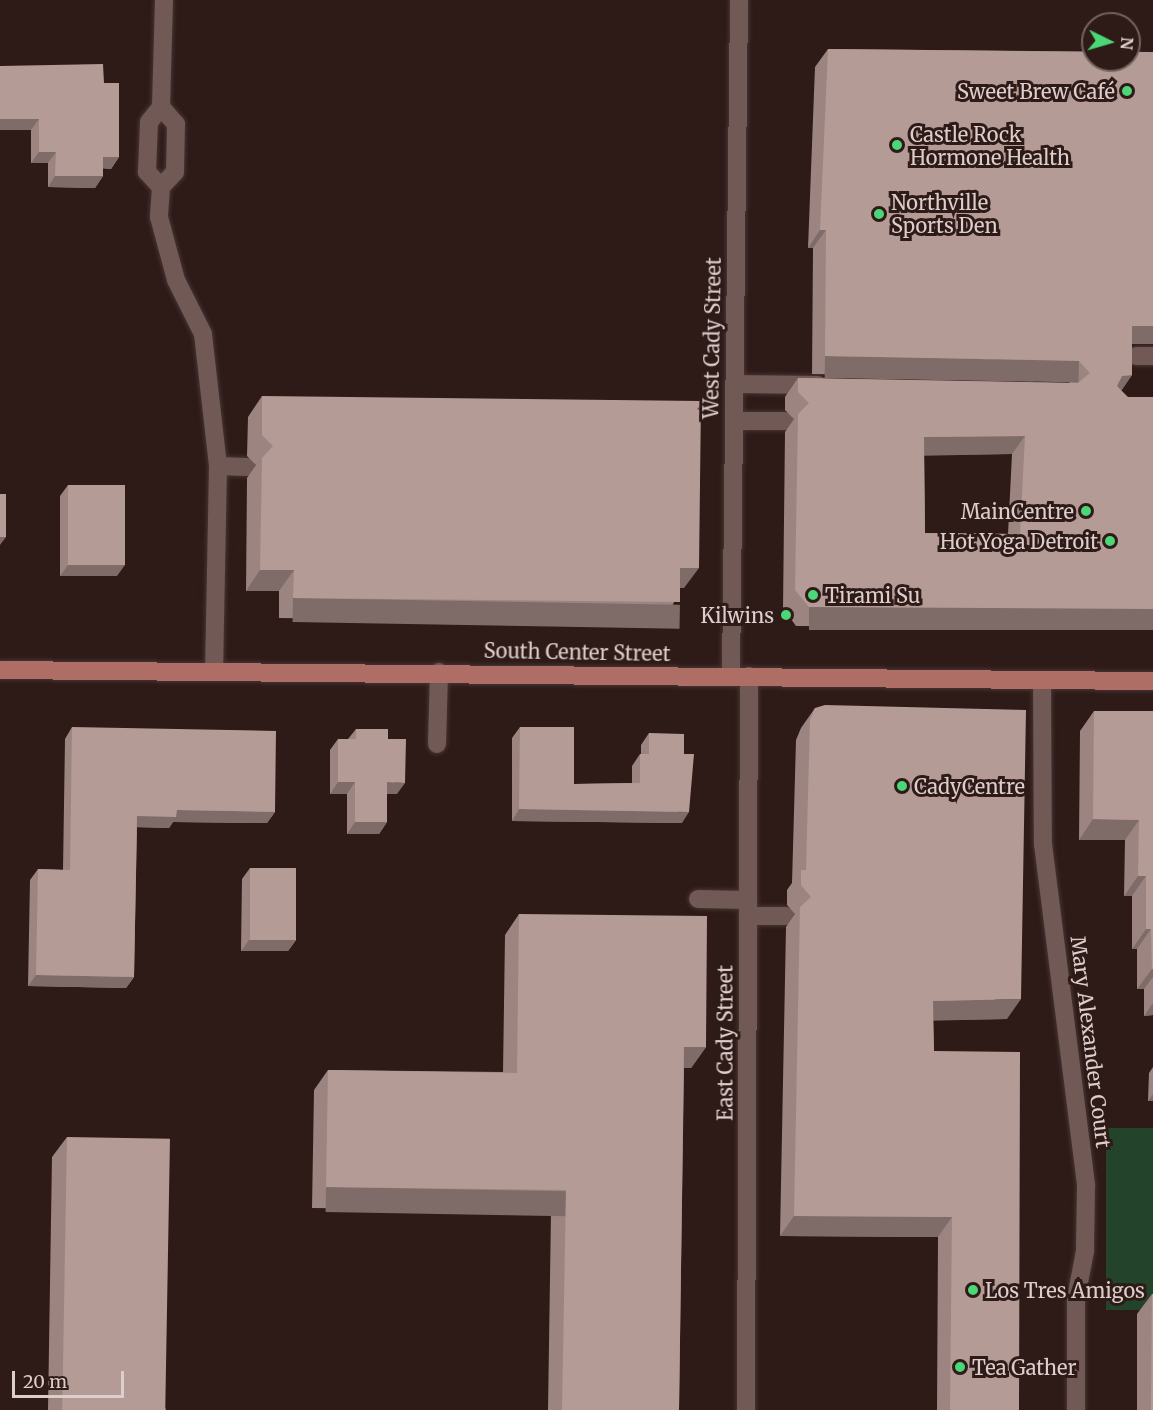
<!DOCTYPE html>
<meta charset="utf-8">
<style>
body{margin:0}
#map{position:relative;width:1153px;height:1410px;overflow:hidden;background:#2e1a17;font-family:Merriweather,serif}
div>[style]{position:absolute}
.green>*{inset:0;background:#23442b;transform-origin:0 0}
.roads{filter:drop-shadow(0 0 2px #463534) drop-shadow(0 0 2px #463534)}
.minor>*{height:18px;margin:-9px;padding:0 9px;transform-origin:9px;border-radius:9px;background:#715955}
.major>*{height:18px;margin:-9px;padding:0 9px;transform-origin:9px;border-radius:9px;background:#ae6d65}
.wall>*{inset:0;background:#9c8581}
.shaded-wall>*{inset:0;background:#7f6c69;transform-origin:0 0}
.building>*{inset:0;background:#b59b96;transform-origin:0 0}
.dots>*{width:16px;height:16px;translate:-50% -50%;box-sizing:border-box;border:3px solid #2e1a17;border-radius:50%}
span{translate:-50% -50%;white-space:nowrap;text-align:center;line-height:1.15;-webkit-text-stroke:6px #2e1a17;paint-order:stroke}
.poi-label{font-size:20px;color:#dccecc}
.right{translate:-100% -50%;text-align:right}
.left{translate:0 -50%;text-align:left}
.street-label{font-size:20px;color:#dccecc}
.north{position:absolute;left:1081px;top:12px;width:60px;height:60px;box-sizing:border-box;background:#2e1a17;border:2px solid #74625f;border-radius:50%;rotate:95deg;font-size:16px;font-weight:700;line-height:24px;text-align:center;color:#dccecc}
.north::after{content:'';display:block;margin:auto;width:21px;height:27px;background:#4bd677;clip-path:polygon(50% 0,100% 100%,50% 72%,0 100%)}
.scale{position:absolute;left:12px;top:1371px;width:112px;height:27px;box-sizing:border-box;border:3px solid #dccecc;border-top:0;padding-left:8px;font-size:18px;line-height:21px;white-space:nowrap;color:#dccecc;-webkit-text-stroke:4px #2e1a17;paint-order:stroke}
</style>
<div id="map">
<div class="green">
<i style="left:1153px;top:1128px;width:182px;height:47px;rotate:90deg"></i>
</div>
<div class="roads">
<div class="minor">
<i style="left:161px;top:107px;width:23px;rotate:49deg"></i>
<i style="left:176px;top:124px;width:48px;rotate:91.2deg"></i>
<i style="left:175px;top:172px;width:21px;rotate:133deg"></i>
<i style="left:161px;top:187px;width:30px;rotate:94deg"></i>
<i style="left:159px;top:217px;width:65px;rotate:74.9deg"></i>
<i style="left:176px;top:280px;width:60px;rotate:63.4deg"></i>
<i style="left:203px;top:334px;width:133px;rotate:83.5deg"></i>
<i style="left:218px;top:466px;width:204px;rotate:91.1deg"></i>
<i style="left:161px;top:187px;width:21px;rotate:-133deg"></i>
<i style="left:147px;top:172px;width:50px;rotate:-87.7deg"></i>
<i style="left:149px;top:122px;width:19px;rotate:-51deg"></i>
<i style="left:161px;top:107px;width:107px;rotate:-88.4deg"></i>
<i style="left:1136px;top:356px;width:17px"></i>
<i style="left:734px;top:384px;width:84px;rotate:0.7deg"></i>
<i style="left:734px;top:421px;width:51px"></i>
<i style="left:218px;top:466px;width:29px;rotate:2deg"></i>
<i style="left:731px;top:676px;width:676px;rotate:-89.32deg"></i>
<i style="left:1042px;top:680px;width:164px;rotate:89.7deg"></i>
<i style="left:1043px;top:844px;width:345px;rotate:82.8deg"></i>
<i style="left:1086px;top:1186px;width:65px;rotate:90.9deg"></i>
<i style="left:1085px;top:1251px;width:48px;rotate:100.8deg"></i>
<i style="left:1076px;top:1298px;width:112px;rotate:90deg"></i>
<i style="left:437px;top:744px;width:72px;rotate:-88.4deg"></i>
<i style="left:698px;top:899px;width:50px;rotate:1.1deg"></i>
<i style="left:748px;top:916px;width:38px"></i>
<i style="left:746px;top:1410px;width:734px;rotate:-89.77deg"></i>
</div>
<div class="major">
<i style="left:0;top:670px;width:1153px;rotate:0.55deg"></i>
</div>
</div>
<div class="wall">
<i style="clip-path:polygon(evenodd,828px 49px,1153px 52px,1153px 344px,1132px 344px,1132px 375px,1121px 391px,1153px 627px,796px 626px,783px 608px,785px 432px,794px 419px,785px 410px,785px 397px,798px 378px,1070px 383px,1066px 379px,812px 374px,813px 248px,808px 248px,815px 67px,828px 49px,1012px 454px,1008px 534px,925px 533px,924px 455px,1012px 454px)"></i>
<i style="clip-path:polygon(104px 83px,119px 157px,111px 169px,103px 168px,103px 176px,95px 188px,48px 187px,48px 163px,31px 163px,31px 130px,0 130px)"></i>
<i style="clip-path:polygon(262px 396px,684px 588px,680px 588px,665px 623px,279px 618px,279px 591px,246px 591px,247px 478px,256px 465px,247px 456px,248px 417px)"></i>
<i style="clip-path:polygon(68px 485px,117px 576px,60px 576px,60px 496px)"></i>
<i style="clip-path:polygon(815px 708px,1007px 1019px,933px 1020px,934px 1051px,1019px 1410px,937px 1410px,938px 1237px,780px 1236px,786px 927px,795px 914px,787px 905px,787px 890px,792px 883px,796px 740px,801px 728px)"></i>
<i style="clip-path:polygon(1094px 711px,1153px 711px,1153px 1015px,1144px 1016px,1144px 989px,1137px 989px,1137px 949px,1132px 949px,1132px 896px,1124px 896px,1125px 840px,1079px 840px,1080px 731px)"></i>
<i style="clip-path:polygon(72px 727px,275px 812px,267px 823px,173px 822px,169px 828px,137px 827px,134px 977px,126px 988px,28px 986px,30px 880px,38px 869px,63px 870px,65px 739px)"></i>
<i style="clip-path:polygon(520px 727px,574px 784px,632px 783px,632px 766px,640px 754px,641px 754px,641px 745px,649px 733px,682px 823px,512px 821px,512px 738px)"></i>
<i style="clip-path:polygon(356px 729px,388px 739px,397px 794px,387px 794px,387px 822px,379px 834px,347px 834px,347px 794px,330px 794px,330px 750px,338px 739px,348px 739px)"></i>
<i style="clip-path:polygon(250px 868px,296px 940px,288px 951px,241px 951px,242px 879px)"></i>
<i style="clip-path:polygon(519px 914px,706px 1047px,691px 1068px,684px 1068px,679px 1410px,548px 1410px,551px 1211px,312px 1208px,314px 1090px,328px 1070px,503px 1072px,505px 935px)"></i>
<i style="clip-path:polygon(1153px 1067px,1153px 1101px,1148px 1101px,1149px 1073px)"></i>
<i style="clip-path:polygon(67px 1137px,166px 1410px,48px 1410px,52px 1157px)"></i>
<i style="clip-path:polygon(1152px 1294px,1153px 1410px,1137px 1410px,1137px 1314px)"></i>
</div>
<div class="shaded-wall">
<i style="clip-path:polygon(0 119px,39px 119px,31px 130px,0 130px)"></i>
<i style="clip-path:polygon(39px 152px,56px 152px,48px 163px,31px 163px)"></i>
<i style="clip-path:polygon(103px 157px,119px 157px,111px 169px,95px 168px)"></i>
<i style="clip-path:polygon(55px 176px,103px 176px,95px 188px,48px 187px)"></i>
<i style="clip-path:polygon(820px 230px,826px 230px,813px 248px,808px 248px)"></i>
<i style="clip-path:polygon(1132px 326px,1153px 326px,1153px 344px,1120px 344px)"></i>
<i style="left:825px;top:356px;width:254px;height:22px;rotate:1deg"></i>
<i style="clip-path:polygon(1132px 375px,1119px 393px,1109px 395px,1122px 376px)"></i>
<i style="clip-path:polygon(1025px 436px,1012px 454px,911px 456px,924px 437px)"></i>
<i style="clip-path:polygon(0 537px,6px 537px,0 545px)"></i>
<i style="clip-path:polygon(68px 565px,125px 565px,117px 576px,60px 576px)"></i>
<i style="clip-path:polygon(680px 568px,699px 568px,684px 588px,666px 588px)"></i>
<i style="clip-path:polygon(260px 570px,294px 570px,279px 591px,246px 591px)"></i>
<i style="left:293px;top:598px;width:387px;height:24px;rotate:1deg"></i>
<i style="left:809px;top:607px;width:344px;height:23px"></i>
<i style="clip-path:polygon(338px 782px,355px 782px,347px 794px,330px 794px)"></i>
<i style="clip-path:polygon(387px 782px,405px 783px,397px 794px,379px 794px)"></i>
<i style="clip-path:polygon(519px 809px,689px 812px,682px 823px,512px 821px)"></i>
<i style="clip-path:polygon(177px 810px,275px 812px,267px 823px,173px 822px,169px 828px,129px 827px,137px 816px)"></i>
<i style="clip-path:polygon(1093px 819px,1139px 820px,1125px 840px,1079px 840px)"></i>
<i style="clip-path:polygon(355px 822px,387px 822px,379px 834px,347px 834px)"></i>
<i style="clip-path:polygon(1138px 876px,1146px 876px,1132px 896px,1124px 896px)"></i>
<i style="clip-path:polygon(1146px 929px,1151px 929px,1137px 949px,1132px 949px)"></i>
<i style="clip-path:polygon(249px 940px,296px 940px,288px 951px,241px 951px)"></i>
<i style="clip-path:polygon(1152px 969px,1153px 969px,1153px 977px,1144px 989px,1137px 989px)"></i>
<i style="clip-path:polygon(36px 975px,134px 977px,126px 988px,28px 986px)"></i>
<i style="clip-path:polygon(1021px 999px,1007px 1019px,919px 1021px,933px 1001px)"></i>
<i style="clip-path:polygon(1153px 1003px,1153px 1015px,1144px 1016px)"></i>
<i style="clip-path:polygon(684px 1047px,706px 1047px,691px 1068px,670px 1068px)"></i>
<i style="clip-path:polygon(1153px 1094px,1153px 1101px,1148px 1101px)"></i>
<i style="left:326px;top:1187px;width:240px;height:25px;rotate:1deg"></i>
<i style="clip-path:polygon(794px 1216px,952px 1217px,938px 1237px,780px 1236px)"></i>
</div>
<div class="building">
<i style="clip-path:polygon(evenodd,828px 49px,1093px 52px,1093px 60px,1129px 60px,1129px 52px,1153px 52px,1153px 326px,1132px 326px,1132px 375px,1122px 376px,1117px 386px,1128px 397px,1153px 397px,1153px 609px,809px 607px,795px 590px,798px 414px,809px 403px,798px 392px,798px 378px,1078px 383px,1090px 373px,1079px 361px,825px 356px,826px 230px,820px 230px,828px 49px,1025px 436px,1020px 534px,925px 533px,924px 437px,1025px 436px)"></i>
<i style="clip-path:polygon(103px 64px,104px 83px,119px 83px,119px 157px,103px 157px,103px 176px,55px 176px,56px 152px,39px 152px,39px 119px,0 119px,0 66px)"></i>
<i style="clip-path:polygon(262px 396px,701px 401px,699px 568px,680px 568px,680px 602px,293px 598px,294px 570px,260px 570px,262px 458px,273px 446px,262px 435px)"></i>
<i style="left:68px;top:485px;width:57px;height:80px"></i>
<i style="left:0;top:494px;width:6px;height:43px"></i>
<i style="clip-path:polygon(825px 705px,1026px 710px,1021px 999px,933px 1001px,934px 1051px,1020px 1052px,1019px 1410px,950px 1410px,952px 1217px,794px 1216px,800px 907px,811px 897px,801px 885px,801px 870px,806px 870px,810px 720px,815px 708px)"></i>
<i style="clip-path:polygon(1094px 711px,1153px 711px,1153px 969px,1152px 969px,1151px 929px,1146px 929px,1146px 876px,1138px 876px,1139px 820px,1093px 819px)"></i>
<i style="clip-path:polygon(72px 727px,276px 731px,275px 812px,177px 810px,176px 817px,137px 816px,134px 977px,36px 975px,38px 869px,70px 870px)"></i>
<i style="clip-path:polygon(520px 727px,574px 727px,574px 784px,640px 783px,640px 754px,649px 754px,649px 733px,684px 734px,684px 754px,694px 754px,689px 812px,519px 809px)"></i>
<i style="clip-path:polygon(356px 729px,388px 729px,388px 739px,406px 739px,405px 783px,387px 782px,387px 822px,355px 822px,355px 782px,338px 782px,338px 739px,356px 739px)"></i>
<i style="left:250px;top:868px;width:46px;height:72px"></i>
<i style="clip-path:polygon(519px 914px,707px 916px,706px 1047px,684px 1047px,679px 1410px,562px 1410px,566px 1190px,326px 1187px,328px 1070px,517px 1073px)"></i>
<i style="left:67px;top:1137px;width:103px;height:273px;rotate:1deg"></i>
<i style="clip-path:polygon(1152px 1294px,1153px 1294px,1153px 1410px,1151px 1410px)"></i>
</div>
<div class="dots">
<i style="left:1127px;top:91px;background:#4bd677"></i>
<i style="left:897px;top:145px;background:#4bd677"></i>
<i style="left:879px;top:214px;background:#4bd677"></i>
<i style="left:1086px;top:511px;background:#4bd677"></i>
<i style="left:1110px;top:541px;background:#4bd677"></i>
<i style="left:813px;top:595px;background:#4bd677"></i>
<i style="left:786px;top:615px;background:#4bd677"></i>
<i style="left:902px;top:786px;background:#4bd677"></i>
<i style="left:973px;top:1290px;background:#4bd677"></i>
<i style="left:960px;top:1367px;background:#4bd677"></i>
</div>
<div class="poi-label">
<span class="right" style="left:1115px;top:91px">Sweet Brew Café</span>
<span class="left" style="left:910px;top:146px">Castle Rock<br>Hormone Health</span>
<span class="left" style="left:891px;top:214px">Northville<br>Sports Den</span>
<span class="right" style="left:1074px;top:511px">MainCentre</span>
<span class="right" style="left:1098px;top:541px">Hot Yoga Detroit</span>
<span class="left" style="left:825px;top:595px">Tirami Su</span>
<span class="right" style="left:774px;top:615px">Kilwins</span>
<span class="left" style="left:914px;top:786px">CadyCentre</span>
<span class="left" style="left:985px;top:1290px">Los Tres Amigos</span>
<span class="left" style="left:972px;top:1367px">Tea Gather</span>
</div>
<div class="street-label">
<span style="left:712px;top:338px;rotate:-89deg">West Cady Street</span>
<span style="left:577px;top:652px;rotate:1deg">South Center Street</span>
<span style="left:1091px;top:1042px;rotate:83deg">Mary Alexander Court</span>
<span style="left:725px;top:1043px;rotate:-90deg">East Cady Street</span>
</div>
<div class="north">N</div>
<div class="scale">20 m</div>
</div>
